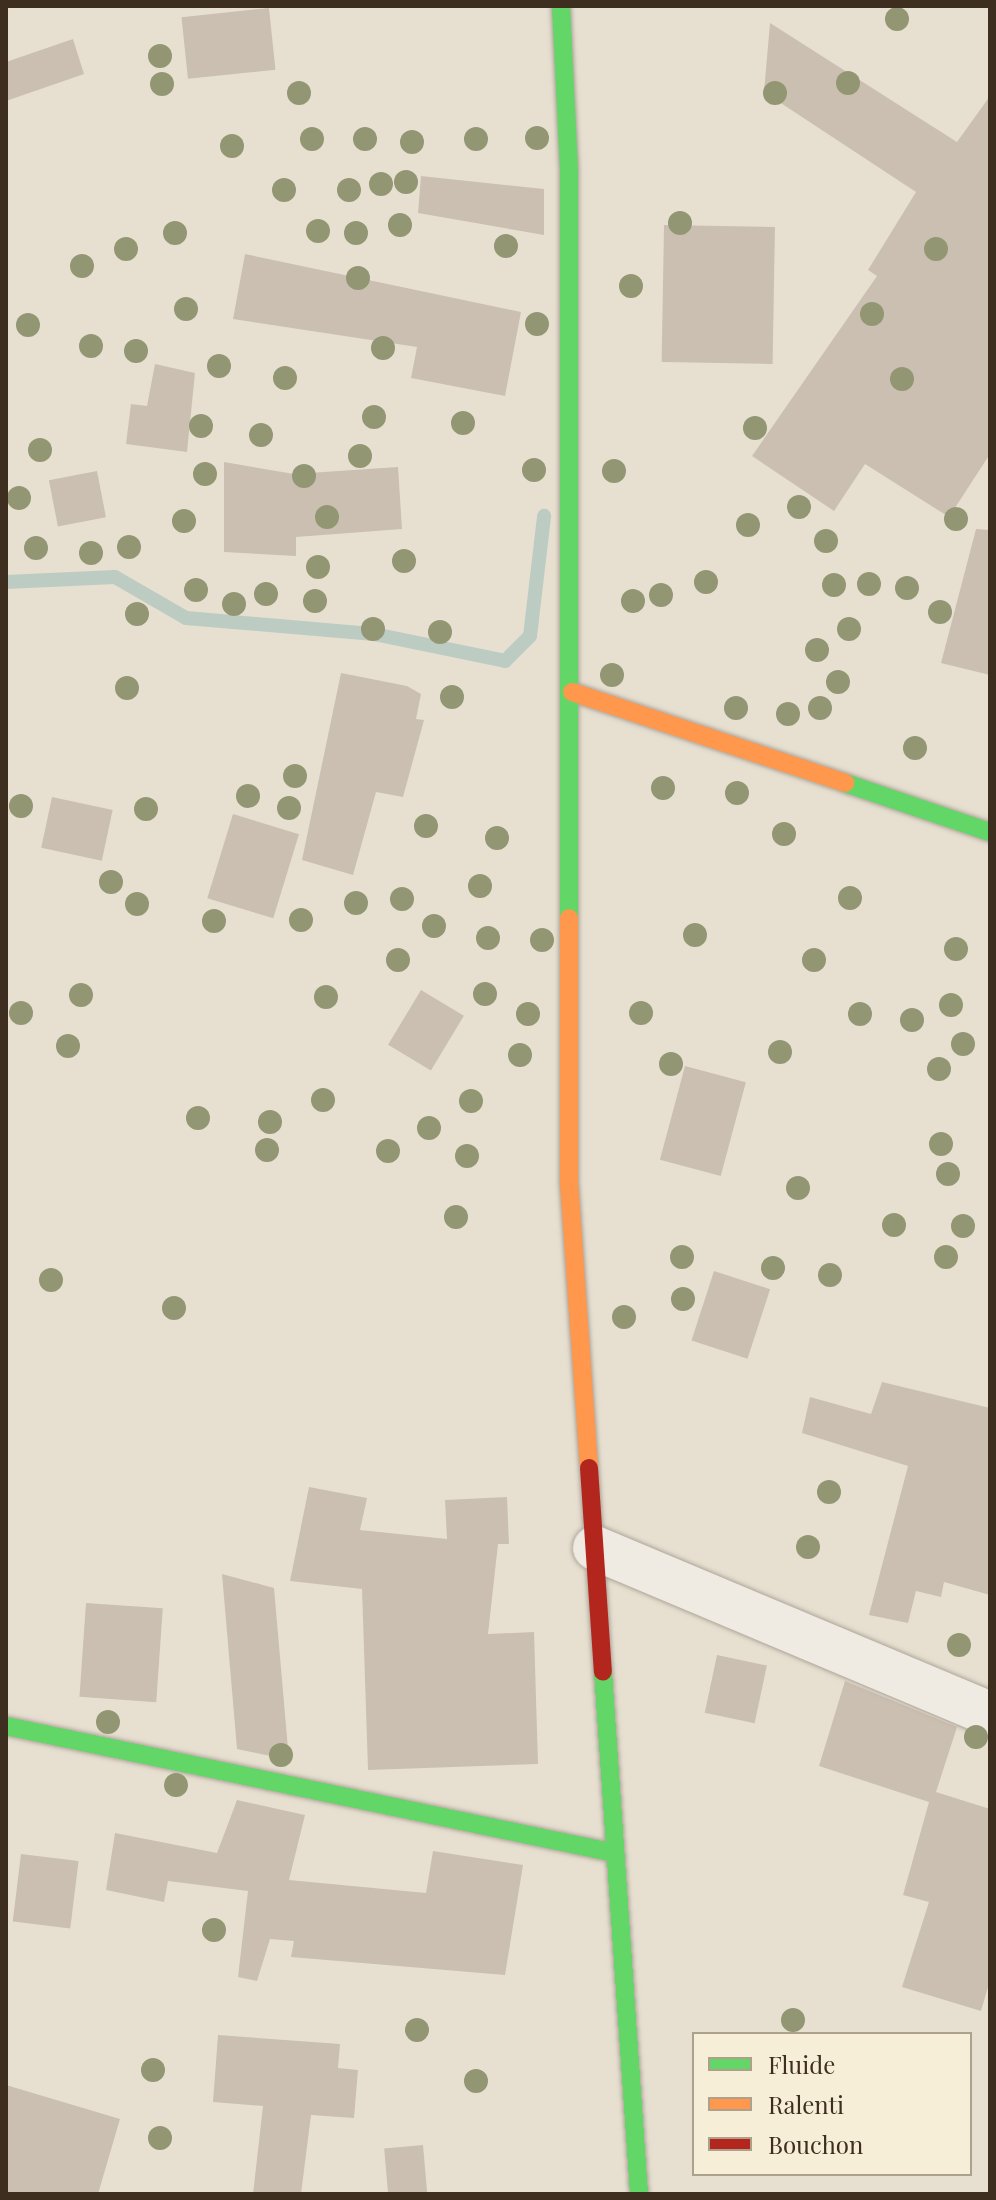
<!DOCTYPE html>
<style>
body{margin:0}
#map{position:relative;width:996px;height:2200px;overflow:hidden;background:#e7e0d1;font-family:"Playfair Display",serif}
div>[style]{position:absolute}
.stream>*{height:14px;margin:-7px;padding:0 7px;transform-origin:7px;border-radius:7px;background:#bcccc2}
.building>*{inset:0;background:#cbbfb2;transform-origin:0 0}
.roads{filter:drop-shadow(0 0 2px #ada599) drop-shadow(0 0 2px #ada599)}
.street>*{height:44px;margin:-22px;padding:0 22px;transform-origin:22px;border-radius:22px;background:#efebe3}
.fast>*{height:18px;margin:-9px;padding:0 9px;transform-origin:9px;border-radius:9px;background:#63d668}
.slow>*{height:18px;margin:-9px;padding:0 9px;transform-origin:9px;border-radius:9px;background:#ff974d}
.jam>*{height:18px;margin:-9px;padding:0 9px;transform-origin:9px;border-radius:9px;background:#b3261e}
.trees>*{width:24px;height:24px;margin:-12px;border-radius:50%;background:#929673}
span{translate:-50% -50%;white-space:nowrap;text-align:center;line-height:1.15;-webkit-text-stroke:7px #f7eed8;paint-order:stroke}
.frame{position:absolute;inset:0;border:8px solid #3d2e20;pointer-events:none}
.legend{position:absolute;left:692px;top:2032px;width:280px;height:144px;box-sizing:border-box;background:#f7eed8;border:2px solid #ada18e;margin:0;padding:10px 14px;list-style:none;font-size:24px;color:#3d2e20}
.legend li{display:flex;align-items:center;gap:16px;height:40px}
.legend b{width:40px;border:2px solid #ada18e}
</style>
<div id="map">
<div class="stream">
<i style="left:6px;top:582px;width:109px;rotate:-2.6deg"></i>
<i style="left:115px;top:577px;width:82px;rotate:30deg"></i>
<i style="left:186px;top:618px;width:189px;rotate:4.9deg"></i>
<i style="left:374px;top:634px;width:134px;rotate:11.6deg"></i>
<i style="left:505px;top:661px;width:35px;rotate:-45deg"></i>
<i style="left:530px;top:636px;width:121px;rotate:-83.3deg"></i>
</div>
<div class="building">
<i style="left:269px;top:8px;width:62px;height:88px;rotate:84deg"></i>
<i style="clip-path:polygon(770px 23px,957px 142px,990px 96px,990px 454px,949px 517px,865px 464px,834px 511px,752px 456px,877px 276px,868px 270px,916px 192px,764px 92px)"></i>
<i style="clip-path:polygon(73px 39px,84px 74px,6px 101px,6px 62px)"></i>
<i style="clip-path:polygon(421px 176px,544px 189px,544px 235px,418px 213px)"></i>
<i style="left:664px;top:225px;width:111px;height:137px;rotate:1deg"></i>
<i style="clip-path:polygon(245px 254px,521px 312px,505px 396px,411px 378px,417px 347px,233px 319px)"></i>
<i style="clip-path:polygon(155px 364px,195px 373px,187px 452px,126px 444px,131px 404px,147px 406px)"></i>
<i style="clip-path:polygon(224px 462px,294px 474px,398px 467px,402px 529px,296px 537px,296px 556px,224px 552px)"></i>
<i style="left:97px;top:471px;width:47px;height:49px;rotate:79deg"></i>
<i style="clip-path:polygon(976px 529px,990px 530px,990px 675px,941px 663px)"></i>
<i style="clip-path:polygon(341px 673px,407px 686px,421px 694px,416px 719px,424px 720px,403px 797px,376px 792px,353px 875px,302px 860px)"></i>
<i style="left:52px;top:797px;width:62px;height:52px;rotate:12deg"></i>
<i style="left:233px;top:814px;width:69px;height:88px;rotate:17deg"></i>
<i style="left:421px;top:990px;width:50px;height:64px;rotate:31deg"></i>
<i style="left:685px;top:1066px;width:63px;height:97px;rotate:15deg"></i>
<i style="left:714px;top:1271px;width:59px;height:73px;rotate:18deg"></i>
<i style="clip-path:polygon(882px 1382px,990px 1408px,990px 1595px,944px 1582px,941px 1597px,916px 1591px,908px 1623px,869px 1615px,908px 1466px,802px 1433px,810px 1397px,871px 1414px)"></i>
<i style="clip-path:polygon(309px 1487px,367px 1498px,360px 1530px,447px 1539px,445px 1500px,507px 1497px,509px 1544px,498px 1544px,488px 1634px,534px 1632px,538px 1764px,368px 1770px,362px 1589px,290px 1581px)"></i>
<i style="clip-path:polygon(222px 1574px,274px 1588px,289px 1760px,237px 1749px)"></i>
<i style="left:86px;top:1603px;width:77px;height:94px;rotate:4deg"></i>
<i style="left:717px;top:1655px;width:51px;height:59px;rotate:12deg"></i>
<i style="clip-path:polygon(845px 1681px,957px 1727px,936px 1792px,990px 1809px,990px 1980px,981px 2011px,902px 1987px,929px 1902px,903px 1895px,929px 1802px,819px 1766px)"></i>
<i style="clip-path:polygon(237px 1800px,305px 1815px,289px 1880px,426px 1893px,433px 1851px,523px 1865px,505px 1975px,291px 1957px,294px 1941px,270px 1939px,257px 1981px,238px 1977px,248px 1891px,168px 1881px,164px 1902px,106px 1890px,115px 1833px,217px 1853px)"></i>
<i style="left:21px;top:1854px;width:58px;height:68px;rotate:7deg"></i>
<i style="clip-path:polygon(218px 2035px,340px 2044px,338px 2068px,358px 2070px,354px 2118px,311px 2115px,301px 2194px,253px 2194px,263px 2106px,213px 2102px)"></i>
<i style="clip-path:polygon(6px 2085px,120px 2119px,98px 2194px,6px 2194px)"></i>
<i style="left:423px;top:2145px;width:49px;height:39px;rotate:85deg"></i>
</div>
<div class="roads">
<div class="street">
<i style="left:595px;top:1548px;width:428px;rotate:22.8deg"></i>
</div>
<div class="fast">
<i style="left:561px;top:6px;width:164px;rotate:87.2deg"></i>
<i style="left:569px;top:170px;width:748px;rotate:90deg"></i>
<i style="left:845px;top:783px;width:153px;rotate:18.7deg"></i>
<i style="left:603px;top:1672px;width:523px;rotate:86.05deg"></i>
<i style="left:6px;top:1726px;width:622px;rotate:11.78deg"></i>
</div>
<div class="slow">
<i style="left:572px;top:692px;width:288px;rotate:18.4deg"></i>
<i style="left:569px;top:918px;width:264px;rotate:90deg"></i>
<i style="left:569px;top:1182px;width:287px;rotate:86deg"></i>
</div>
<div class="jam">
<i style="left:589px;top:1468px;width:204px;rotate:86.1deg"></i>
</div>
</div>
<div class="trees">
<i style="left:897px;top:19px"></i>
<i style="left:160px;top:56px"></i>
<i style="left:848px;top:83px"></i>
<i style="left:162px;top:84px"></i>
<i style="left:299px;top:93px"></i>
<i style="left:775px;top:93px"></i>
<i style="left:537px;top:138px"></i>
<i style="left:312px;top:139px"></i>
<i style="left:365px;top:139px"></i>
<i style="left:476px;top:139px"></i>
<i style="left:412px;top:142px"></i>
<i style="left:232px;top:146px"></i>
<i style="left:406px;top:182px"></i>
<i style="left:381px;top:184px"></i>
<i style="left:284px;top:190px"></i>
<i style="left:349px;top:190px"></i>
<i style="left:680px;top:223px"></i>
<i style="left:400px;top:225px"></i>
<i style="left:318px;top:231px"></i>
<i style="left:175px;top:233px"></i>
<i style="left:356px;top:233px"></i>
<i style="left:506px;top:246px"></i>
<i style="left:126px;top:249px"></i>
<i style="left:936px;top:249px"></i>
<i style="left:82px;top:266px"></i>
<i style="left:358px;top:278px"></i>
<i style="left:631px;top:286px"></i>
<i style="left:186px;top:309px"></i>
<i style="left:872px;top:314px"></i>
<i style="left:537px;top:324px"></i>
<i style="left:28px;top:325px"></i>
<i style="left:91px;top:346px"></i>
<i style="left:383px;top:348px"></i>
<i style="left:136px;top:351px"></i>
<i style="left:219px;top:366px"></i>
<i style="left:285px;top:378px"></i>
<i style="left:902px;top:379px"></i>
<i style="left:374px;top:417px"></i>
<i style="left:463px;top:423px"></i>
<i style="left:201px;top:426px"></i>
<i style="left:755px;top:428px"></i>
<i style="left:261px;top:435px"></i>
<i style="left:40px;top:450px"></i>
<i style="left:360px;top:456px"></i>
<i style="left:534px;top:470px"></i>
<i style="left:614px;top:471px"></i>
<i style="left:205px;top:474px"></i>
<i style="left:304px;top:476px"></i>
<i style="left:19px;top:498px"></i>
<i style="left:799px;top:507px"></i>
<i style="left:327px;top:517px"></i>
<i style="left:956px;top:519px"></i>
<i style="left:184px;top:521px"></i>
<i style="left:748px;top:525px"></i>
<i style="left:826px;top:541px"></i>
<i style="left:129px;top:547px"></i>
<i style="left:36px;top:548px"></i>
<i style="left:91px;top:553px"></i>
<i style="left:404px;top:561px"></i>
<i style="left:318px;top:567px"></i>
<i style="left:706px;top:582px"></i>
<i style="left:869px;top:584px"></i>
<i style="left:834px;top:585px"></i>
<i style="left:907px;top:588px"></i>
<i style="left:196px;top:590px"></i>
<i style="left:266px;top:594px"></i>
<i style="left:661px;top:595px"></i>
<i style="left:315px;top:601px"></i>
<i style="left:633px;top:601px"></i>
<i style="left:234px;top:604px"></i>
<i style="left:940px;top:612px"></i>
<i style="left:137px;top:614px"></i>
<i style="left:373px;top:629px"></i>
<i style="left:849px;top:629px"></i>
<i style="left:440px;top:632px"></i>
<i style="left:817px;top:650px"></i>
<i style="left:612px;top:675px"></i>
<i style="left:838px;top:682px"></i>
<i style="left:127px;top:688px"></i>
<i style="left:452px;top:697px"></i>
<i style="left:736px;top:708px"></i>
<i style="left:820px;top:708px"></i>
<i style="left:788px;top:714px"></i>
<i style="left:915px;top:748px"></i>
<i style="left:295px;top:776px"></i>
<i style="left:663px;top:788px"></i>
<i style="left:737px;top:793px"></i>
<i style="left:248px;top:796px"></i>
<i style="left:21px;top:806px"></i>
<i style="left:289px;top:808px"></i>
<i style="left:146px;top:809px"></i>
<i style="left:426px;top:826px"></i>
<i style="left:784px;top:834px"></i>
<i style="left:497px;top:838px"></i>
<i style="left:111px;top:882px"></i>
<i style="left:480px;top:886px"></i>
<i style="left:850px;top:898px"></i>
<i style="left:402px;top:899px"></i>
<i style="left:356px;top:903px"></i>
<i style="left:137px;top:904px"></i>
<i style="left:301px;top:920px"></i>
<i style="left:214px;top:921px"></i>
<i style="left:434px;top:926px"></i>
<i style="left:695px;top:935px"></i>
<i style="left:488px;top:938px"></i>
<i style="left:542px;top:940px"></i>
<i style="left:956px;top:949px"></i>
<i style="left:398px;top:960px"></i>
<i style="left:814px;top:960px"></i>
<i style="left:485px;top:994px"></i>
<i style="left:81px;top:995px"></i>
<i style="left:326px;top:997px"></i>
<i style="left:951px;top:1005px"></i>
<i style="left:21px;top:1013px"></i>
<i style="left:641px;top:1013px"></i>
<i style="left:528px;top:1014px"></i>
<i style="left:860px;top:1014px"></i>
<i style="left:912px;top:1020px"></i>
<i style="left:963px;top:1044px"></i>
<i style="left:68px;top:1046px"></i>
<i style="left:780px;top:1052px"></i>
<i style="left:520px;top:1055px"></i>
<i style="left:671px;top:1064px"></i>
<i style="left:939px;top:1069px"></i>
<i style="left:323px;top:1100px"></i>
<i style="left:471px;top:1101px"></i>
<i style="left:198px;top:1118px"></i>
<i style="left:270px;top:1122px"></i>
<i style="left:429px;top:1128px"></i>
<i style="left:941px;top:1144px"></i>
<i style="left:267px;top:1150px"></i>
<i style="left:388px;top:1151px"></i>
<i style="left:467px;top:1156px"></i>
<i style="left:948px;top:1174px"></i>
<i style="left:798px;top:1188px"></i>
<i style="left:456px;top:1217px"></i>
<i style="left:894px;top:1225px"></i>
<i style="left:963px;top:1226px"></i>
<i style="left:682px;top:1257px"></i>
<i style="left:946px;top:1257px"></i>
<i style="left:773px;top:1268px"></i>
<i style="left:830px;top:1275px"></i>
<i style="left:51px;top:1280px"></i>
<i style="left:683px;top:1299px"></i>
<i style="left:174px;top:1308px"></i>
<i style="left:624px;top:1317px"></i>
<i style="left:829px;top:1492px"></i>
<i style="left:808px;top:1547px"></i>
<i style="left:959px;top:1645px"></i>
<i style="left:108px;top:1722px"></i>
<i style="left:976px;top:1737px"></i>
<i style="left:281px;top:1755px"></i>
<i style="left:176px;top:1785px"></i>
<i style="left:214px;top:1930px"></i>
<i style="left:793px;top:2020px"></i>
<i style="left:417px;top:2030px"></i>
<i style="left:153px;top:2070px"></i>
<i style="left:476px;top:2081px"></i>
<i style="left:160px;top:2138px"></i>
</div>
<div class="frame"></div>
<ul class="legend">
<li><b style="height:10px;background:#63d668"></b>Fluide</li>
<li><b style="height:10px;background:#ff974d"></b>Ralenti</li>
<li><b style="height:10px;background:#b3261e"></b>Bouchon</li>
</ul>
</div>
